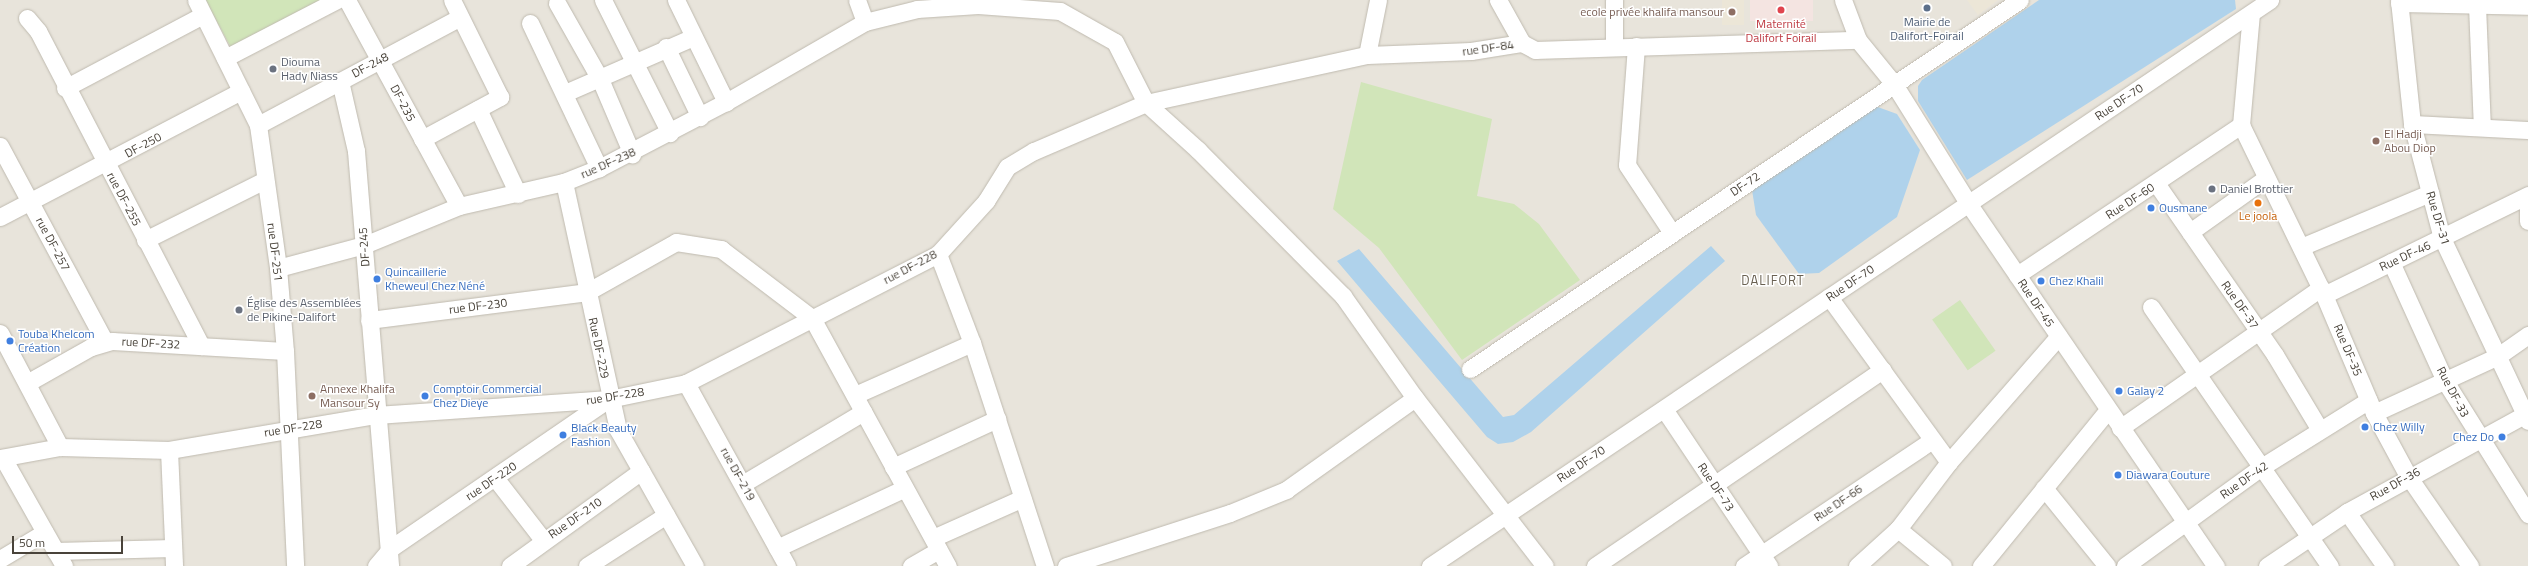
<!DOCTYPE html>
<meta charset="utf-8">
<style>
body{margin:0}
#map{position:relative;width:2528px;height:566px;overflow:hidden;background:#f5f2ec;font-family:"Titillium Web",sans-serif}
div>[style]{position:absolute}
.residential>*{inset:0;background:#e8e4db;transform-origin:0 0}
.education>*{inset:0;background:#ece6d7;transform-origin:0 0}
.medical>*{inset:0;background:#f4e4e1;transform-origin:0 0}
.green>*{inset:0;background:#d1e5b9;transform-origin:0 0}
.water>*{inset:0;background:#afd2eb}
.roads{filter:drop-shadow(0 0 1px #bfbaaf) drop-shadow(0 0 1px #bfbaaf)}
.minor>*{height:17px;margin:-8.5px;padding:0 8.5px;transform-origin:8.5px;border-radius:8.5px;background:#fff}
.dots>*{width:11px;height:11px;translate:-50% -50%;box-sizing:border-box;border:2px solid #fff;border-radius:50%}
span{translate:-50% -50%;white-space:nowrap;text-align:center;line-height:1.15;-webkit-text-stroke:3px #fff;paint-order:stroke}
.education-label{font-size:12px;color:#785e54}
.right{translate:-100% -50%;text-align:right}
.left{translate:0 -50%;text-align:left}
.service-label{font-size:12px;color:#4e5e75}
.health-label{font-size:12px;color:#be3a42}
.street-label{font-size:12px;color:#49433a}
.worship-label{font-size:12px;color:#5b616d}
.shop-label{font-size:12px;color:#366cbe}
.food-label{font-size:12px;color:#c56008}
.neighbourhood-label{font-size:13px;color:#6a6152;letter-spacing:1px}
.scale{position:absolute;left:12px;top:536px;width:111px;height:18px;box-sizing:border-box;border:2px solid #49433a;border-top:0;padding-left:5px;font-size:12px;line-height:14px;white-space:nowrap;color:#49433a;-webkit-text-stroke:3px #fff;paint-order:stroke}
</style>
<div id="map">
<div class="residential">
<i style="left:0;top:0;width:2528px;height:566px"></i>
</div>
<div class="education">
<i style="left:1722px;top:0;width:22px;height:25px"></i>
<i style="clip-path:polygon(1967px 0,1998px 0,1978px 15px)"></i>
</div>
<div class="medical">
<i style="left:1750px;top:0;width:63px;height:21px"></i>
</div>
<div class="green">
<i style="clip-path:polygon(205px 0,329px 0,234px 53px)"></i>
<i style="clip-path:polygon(1361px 82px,1492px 119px,1477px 196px,1514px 204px,1539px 224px,1580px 280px,1462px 360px,1379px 248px,1333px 209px)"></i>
<i style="left:1960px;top:300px;width:62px;height:34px;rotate:55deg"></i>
</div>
<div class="water">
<i style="clip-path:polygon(2039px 0,2235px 0,2236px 9px,1967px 180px,1918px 101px,1918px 86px,1922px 80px)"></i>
<i style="clip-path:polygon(1875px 106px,1897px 114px,1920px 150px,1897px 217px,1819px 273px,1799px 274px,1756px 215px,1752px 190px)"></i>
<i style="clip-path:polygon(1711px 246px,1725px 261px,1531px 432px,1513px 442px,1498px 444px,1487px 437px,1337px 261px,1359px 249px,1503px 417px,1514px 415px)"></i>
</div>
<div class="roads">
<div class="minor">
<i style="left:196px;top:0;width:140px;rotate:63.6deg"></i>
<i style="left:258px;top:125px;width:144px;rotate:82deg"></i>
<i style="left:278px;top:268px;width:83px;rotate:85.2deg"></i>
<i style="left:285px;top:351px;width:215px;rotate:87.3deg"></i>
<i style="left:347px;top:0;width:234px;rotate:61.5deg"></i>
<i style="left:603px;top:0;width:149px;rotate:63.3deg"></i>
<i style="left:676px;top:0;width:114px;rotate:63.9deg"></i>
<i style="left:857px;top:0;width:23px;rotate:70deg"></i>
<i style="left:1498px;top:0;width:49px;rotate:60.8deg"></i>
<i style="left:1843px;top:0;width:43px;rotate:69.4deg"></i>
<i style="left:1858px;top:40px;width:57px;rotate:50.7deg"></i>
<i style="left:1894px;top:84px;width:140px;rotate:58.1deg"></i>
<i style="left:1968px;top:203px;width:440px;rotate:55.7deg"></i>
<i style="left:2399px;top:0;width:125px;rotate:84deg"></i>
<i style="left:2412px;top:124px;width:118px;rotate:75.3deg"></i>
<i style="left:2442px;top:238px;width:202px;rotate:64.8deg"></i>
<i style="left:557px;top:3px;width:87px;rotate:60.5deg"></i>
<i style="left:600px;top:79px;width:82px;rotate:66.9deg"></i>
<i style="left:2399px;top:3px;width:129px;rotate:1.3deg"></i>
<i style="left:2477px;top:5px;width:122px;rotate:87.7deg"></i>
<i style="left:27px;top:18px;width:17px;rotate:50deg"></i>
<i style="left:38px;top:31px;width:355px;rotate:62.6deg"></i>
<i style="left:530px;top:23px;width:161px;rotate:64.6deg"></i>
<i style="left:1636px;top:46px;width:119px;rotate:94.3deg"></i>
<i style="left:1627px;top:165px;width:82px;rotate:56.5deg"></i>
<i style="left:666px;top:47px;width:78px;rotate:64.1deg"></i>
<i style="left:1614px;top:47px;width:47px;rotate:-90deg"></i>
<i style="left:1367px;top:55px;width:56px;rotate:-78.7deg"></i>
<i style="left:225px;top:58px;width:126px;rotate:-27.4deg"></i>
<i style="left:340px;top:81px;width:72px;rotate:77.1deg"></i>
<i style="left:356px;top:151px;width:416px;rotate:85.3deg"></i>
<i style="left:65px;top:88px;width:156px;rotate:-27.9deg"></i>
<i style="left:565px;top:93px;width:140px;rotate:-23.6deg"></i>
<i style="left:478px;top:109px;width:94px;rotate:64.8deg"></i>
<i style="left:2412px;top:124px;width:116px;rotate:3deg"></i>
<i style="left:258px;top:125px;width:229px;rotate:-28.1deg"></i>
<i style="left:2241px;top:125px;width:189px;rotate:64deg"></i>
<i style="left:2324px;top:295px;width:128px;rotate:67deg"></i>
<i style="left:2374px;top:413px;width:72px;rotate:61.6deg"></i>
<i style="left:2408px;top:476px;width:109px;rotate:55.4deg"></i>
<i style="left:2241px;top:125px;width:112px;rotate:-84.9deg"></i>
<i style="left:422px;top:139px;width:89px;rotate:-28.3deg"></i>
<i style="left:500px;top:97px;width:108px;rotate:-116.3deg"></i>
<i style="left:0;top:146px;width:222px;rotate:61.8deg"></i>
<i style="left:564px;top:182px;width:254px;rotate:77.7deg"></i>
<i style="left:618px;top:430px;width:156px;rotate:60.5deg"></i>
<i style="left:2156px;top:183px;width:209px;rotate:55.3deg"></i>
<i style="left:2275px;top:355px;width:87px;rotate:59deg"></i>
<i style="left:2528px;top:200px;width:21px;rotate:90deg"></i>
<i style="left:0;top:217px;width:272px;rotate:-27.6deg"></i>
<i style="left:2190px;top:232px;width:93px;rotate:-35.4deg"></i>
<i style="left:145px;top:240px;width:134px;rotate:-26.6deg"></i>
<i style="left:2301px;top:247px;width:140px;rotate:-22.7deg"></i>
<i style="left:938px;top:254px;width:95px;rotate:69.1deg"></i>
<i style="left:972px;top:343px;width:235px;rotate:71.9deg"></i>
<i style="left:2391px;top:262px;width:131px;rotate:65.6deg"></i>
<i style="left:2445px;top:381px;width:157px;rotate:58deg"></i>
<i style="left:278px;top:268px;width:89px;rotate:-15deg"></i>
<i style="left:364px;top:245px;width:103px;rotate:-22.3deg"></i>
<i style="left:459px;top:206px;width:108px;rotate:-12.9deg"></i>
<i style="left:564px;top:182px;width:38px;rotate:-22deg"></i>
<i style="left:599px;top:168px;width:143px;rotate:-27.5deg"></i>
<i style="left:726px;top:102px;width:160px;rotate:-29.9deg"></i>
<i style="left:865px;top:22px;width:54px;rotate:-14deg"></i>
<i style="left:917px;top:9px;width:61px;rotate:-3.8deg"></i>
<i style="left:978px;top:5px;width:82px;rotate:4.2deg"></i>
<i style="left:1060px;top:11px;width:63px;rotate:29.4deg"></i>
<i style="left:1115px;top:42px;width:68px;rotate:63.1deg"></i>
<i style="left:1146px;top:103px;width:70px;rotate:42.1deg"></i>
<i style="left:1198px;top:150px;width:206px;rotate:45.2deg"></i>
<i style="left:1343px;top:296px;width:125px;rotate:54.8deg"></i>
<i style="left:1415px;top:398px;width:212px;rotate:52.3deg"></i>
<i style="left:2017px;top:275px;width:270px;rotate:-33.8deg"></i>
<i style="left:2324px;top:295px;width:227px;rotate:-26.1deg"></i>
<i style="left:1829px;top:297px;width:204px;rotate:54deg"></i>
<i style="left:2151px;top:307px;width:315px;rotate:55.4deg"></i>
<i style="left:369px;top:320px;width:220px;rotate:-7.3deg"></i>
<i style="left:587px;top:292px;width:102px;rotate:-29.3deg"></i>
<i style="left:676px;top:242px;width:46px;rotate:8.8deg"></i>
<i style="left:721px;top:249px;width:114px;rotate:37.2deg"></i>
<i style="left:812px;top:318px;width:283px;rotate:61.3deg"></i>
<i style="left:0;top:333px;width:129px;rotate:62.2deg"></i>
<i style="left:1470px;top:369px;width:662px;rotate:-33.86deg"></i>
<i style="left:27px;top:383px;width:73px;rotate:-29.4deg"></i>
<i style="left:91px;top:347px;width:22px;rotate:-16deg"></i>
<i style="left:112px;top:341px;width:173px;rotate:3.3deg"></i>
<i style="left:686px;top:383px;width:209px;rotate:61.1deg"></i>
<i style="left:855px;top:395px;width:128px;rotate:-24deg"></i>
<i style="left:1664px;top:409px;width:189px;rotate:56.2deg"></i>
<i style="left:2374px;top:413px;width:136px;rotate:-24.7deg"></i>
<i style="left:2498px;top:356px;width:37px;rotate:-35deg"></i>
<i style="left:2120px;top:428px;width:245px;rotate:-34.9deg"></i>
<i style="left:169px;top:450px;width:116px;rotate:87.5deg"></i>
<i style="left:0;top:458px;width:61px;rotate:-10.4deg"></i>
<i style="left:60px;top:447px;width:109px;rotate:1.6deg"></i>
<i style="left:169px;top:450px;width:210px;rotate:-9.6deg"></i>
<i style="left:376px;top:415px;width:234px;rotate:-3.9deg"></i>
<i style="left:609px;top:399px;width:79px;rotate:-11.7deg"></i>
<i style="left:686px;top:383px;width:283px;rotate:-27.1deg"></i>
<i style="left:938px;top:254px;width:72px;rotate:-47.8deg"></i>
<i style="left:986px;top:201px;width:40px;rotate:-58deg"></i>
<i style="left:1007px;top:167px;width:31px;rotate:-31deg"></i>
<i style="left:1034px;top:151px;width:122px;rotate:-23.2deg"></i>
<i style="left:1146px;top:103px;width:226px;rotate:-12.3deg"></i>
<i style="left:1367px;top:55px;width:104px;rotate:-2.2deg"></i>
<i style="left:1471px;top:51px;width:52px;rotate:-8.9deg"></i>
<i style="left:1522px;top:43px;width:15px;rotate:28deg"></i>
<i style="left:1535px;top:50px;width:323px;rotate:-1.8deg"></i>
<i style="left:3px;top:458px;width:124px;rotate:60.5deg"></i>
<i style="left:893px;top:467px;width:115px;rotate:-24.8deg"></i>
<i style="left:496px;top:479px;width:78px;rotate:52.3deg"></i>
<i style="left:744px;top:483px;width:139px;rotate:-30.8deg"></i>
<i style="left:2044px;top:488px;width:100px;rotate:51.1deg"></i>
<i style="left:2347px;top:512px;width:66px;rotate:54.9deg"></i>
<i style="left:1898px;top:529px;width:58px;rotate:39.4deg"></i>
<i style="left:933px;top:538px;width:98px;rotate:-24deg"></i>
<i style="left:777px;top:548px;width:141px;rotate:-25.1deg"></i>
<i style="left:55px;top:551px;width:118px;rotate:-1.5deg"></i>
<i style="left:0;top:559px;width:52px;rotate:-31deg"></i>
<i style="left:376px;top:566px;width:23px;rotate:-50deg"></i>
<i style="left:391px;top:548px;width:264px;rotate:-34.4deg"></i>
<i style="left:510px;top:566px;width:162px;rotate:-35.9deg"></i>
<i style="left:587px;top:566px;width:94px;rotate:-32.8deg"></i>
<i style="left:911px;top:566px;width:32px;rotate:-30deg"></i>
<i style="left:1066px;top:566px;width:172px;rotate:-17.9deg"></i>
<i style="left:1230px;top:513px;width:61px;rotate:-22.3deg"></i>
<i style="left:1286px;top:490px;width:158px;rotate:-35.5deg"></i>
<i style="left:1430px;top:566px;width:1013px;rotate:-33.97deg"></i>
<i style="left:1595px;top:566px;width:348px;rotate:-34.3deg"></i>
<i style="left:1744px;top:566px;width:226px;rotate:-33.8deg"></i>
<i style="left:1857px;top:566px;width:55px;rotate:-42.1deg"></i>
<i style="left:1898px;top:529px;width:84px;rotate:-52.7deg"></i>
<i style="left:1949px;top:462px;width:166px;rotate:-48.9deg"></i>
<i style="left:1981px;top:566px;width:201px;rotate:-50.9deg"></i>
<i style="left:2125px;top:566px;width:167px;rotate:-36deg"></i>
<i style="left:2260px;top:468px;width:128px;rotate:-32deg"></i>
<i style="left:2267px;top:566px;width:97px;rotate:-34deg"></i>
<i style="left:2347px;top:512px;width:206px;rotate:-28.7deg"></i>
</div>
</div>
<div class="dots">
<i style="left:1927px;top:8px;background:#5c6f8a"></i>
<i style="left:1781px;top:10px;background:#e0444e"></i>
<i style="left:1732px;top:12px;background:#8d6e63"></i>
<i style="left:273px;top:69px;background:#6b7280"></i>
<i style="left:2376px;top:141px;background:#8d6e63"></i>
<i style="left:2212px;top:189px;background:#6b7280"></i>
<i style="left:2258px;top:203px;background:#e8710a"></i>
<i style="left:2151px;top:208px;background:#3f7fe0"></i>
<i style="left:377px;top:279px;background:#3f7fe0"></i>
<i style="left:2041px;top:281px;background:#3f7fe0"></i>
<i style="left:239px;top:310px;background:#6b7280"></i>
<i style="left:10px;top:341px;background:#3f7fe0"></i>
<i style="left:2119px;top:391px;background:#3f7fe0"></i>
<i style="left:312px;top:396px;background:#8d6e63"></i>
<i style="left:425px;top:396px;background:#3f7fe0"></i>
<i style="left:2365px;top:427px;background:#3f7fe0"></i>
<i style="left:563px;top:435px;background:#3f7fe0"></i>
<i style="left:2502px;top:437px;background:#3f7fe0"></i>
<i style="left:2118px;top:475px;background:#3f7fe0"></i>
</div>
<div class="education-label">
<span class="right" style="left:1724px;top:12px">ecole privée khalifa mansour</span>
<span class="left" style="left:2384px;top:141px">El Hadji<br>Abou Diop</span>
<span class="left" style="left:320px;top:396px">Annexe Khalifa<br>Mansour Sy</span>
</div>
<div class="service-label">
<span style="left:1927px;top:29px">Mairie de<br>Dalifort-Foirail</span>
</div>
<div class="health-label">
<span style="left:1781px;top:31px">Maternité<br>Dalifort Foirail</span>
</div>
<div class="street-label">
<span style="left:1488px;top:48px;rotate:-8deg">rue DF-84</span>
<span style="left:370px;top:65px;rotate:-28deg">DF-248</span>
<span style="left:2119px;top:102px;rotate:-34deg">Rue DF-70</span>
<span style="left:403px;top:103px;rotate:62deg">DF-235</span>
<span style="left:143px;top:145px;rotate:-28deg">DF-250</span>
<span style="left:608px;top:163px;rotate:-24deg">rue DF-238</span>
<span style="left:1745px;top:184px;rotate:-34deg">DF-72</span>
<span style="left:124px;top:199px;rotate:62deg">rue DF-255</span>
<span style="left:2130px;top:201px;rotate:-33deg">Rue DF-60</span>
<span style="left:2438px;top:218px;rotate:73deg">Rue DF-31</span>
<span style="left:53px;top:244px;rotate:62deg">rue DF-257</span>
<span style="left:364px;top:247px;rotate:-94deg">DF-245</span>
<span style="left:275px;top:252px;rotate:83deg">rue DF-251</span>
<span style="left:2405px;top:256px;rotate:-25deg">Rue DF-46</span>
<span style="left:910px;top:267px;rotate:-28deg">rue DF-228</span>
<span style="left:1850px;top:283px;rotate:-34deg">Rue DF-70</span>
<span style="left:2036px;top:303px;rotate:56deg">Rue DF-45</span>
<span style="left:2240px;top:305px;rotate:55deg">Rue DF-37</span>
<span style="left:478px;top:306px;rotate:-7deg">rue DF-230</span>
<span style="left:151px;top:343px;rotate:3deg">rue DF-232</span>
<span style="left:599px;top:348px;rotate:78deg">Rue DF-229</span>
<span style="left:2348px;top:350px;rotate:67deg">Rue DF-35</span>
<span style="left:2453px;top:392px;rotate:62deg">Rue DF-33</span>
<span style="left:615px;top:396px;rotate:-9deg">rue DF-228</span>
<span style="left:293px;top:428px;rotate:-9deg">rue DF-228</span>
<span style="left:1581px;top:464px;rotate:-34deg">Rue DF-70</span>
<span style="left:738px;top:474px;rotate:61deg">rue DF-219</span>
<span style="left:2244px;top:480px;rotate:-35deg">Rue DF-42</span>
<span style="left:491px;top:481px;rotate:-34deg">rue DF-220</span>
<span style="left:2395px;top:484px;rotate:-29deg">Rue DF-36</span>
<span style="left:1716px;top:487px;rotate:56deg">Rue DF-73</span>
<span style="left:1838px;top:503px;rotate:-34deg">Rue DF-66</span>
<span style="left:575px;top:518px;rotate:-35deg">Rue DF-210</span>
</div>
<div class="worship-label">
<span class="left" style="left:281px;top:69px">Diouma<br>Hady Niass</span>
<span class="left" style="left:2220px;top:189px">Daniel Brottier</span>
<span class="left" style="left:247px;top:310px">Église des Assemblées<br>de Pikine-Dalifort</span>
</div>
<div class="shop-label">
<span class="left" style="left:2159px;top:208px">Ousmane</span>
<span class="left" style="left:385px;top:279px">Quincaillerie<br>Kheweul Chez Néné</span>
<span class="left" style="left:2049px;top:281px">Chez Khalil</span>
<span class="left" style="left:18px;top:341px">Touba Khelcom<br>Création</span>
<span class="left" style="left:433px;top:396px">Comptoir Commercial<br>Chez Dieye</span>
<span class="left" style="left:2127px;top:391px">Galay 2</span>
<span class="left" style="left:2373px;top:427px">Chez Willy</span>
<span class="left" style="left:571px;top:435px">Black Beauty<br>Fashion</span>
<span class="right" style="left:2494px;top:437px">Chez Do</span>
<span class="left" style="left:2126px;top:475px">Diawara Couture</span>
</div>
<div class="food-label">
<span style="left:2258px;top:216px">Le joola</span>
</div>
<div class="neighbourhood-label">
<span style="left:1773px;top:280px">DALIFORT</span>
</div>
<div class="scale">50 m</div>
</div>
